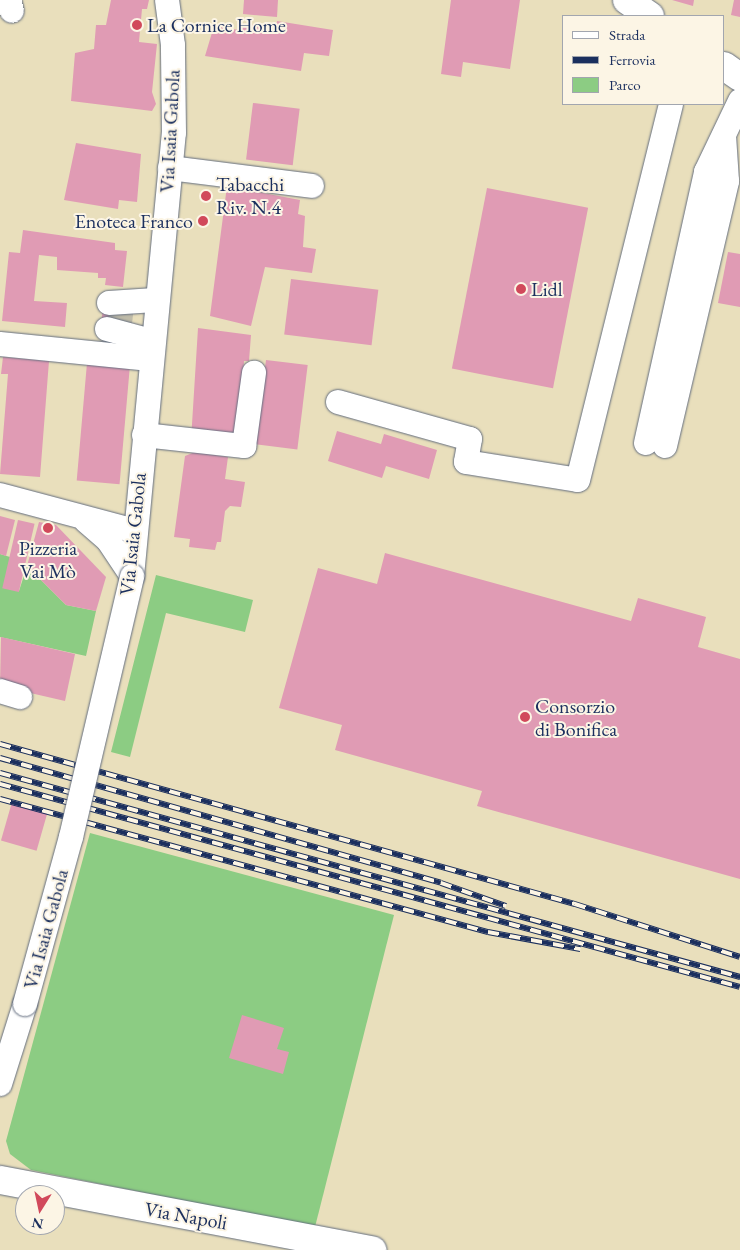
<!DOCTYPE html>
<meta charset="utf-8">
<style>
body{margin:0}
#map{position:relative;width:740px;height:1250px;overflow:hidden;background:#e9dfbc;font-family:"EB Garamond",serif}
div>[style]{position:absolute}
.green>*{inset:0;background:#8ccc83}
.building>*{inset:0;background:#e09bb4;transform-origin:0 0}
.minor-tunnel>*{height:24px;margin-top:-12px;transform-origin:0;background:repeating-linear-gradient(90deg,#c0bca9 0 24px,transparent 0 36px)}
.roads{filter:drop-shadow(0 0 1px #636d7f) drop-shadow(0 0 1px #636d7f)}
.minor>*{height:24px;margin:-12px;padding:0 12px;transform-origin:12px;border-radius:12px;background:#fff}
.major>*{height:28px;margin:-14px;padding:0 14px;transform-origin:14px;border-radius:14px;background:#fff}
.rail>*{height:5.5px;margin-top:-2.75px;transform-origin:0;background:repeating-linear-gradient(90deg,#fcf5e5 0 11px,#1b2f5e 0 22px);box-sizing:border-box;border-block:1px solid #1b2f5e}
.bridges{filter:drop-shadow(0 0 1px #636d7f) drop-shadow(0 0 1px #636d7f)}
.minor-bridge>*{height:24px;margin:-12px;padding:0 12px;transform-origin:12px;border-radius:12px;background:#fff}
.dots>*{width:14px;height:14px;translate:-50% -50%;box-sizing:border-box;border:2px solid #fcf5e5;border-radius:50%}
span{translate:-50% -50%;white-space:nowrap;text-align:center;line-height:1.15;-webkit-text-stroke:4px #fcf5e5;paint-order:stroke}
.poi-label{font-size:20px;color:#1b2f5e}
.left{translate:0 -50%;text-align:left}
.right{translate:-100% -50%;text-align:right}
.street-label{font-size:20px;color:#1b2f5e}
.legend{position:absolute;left:562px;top:15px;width:162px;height:90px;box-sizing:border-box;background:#fcf5e5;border:1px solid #a2a6af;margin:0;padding:6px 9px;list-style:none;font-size:15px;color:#1b2f5e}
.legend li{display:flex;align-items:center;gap:10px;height:25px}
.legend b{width:25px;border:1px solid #a2a6af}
.north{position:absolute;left:15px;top:1185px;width:50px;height:50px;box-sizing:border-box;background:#fcf5e5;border:1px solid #a2a6af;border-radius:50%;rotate:190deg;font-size:14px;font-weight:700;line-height:20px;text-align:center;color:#1b2f5e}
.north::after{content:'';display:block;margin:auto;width:18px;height:22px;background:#d1495b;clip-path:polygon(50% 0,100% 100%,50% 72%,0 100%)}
</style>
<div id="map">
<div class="green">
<i style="clip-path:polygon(0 554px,10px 557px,4px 588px,19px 591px,27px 566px,66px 605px,96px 611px,86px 656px,0 637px)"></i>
<i style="clip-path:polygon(156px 575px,253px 600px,245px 632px,166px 613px,130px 757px,111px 752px)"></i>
<i style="clip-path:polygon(90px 833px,394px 915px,315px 1227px,31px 1170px,10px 1154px,6px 1141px)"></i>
</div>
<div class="building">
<i style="clip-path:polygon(111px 0,149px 0,147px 9px,142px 9px,139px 42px,157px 44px,152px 92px,156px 104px,152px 111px,71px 101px,75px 53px,94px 49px,96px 25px,106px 25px)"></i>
<i style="clip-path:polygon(244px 0,278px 0,277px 17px,243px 14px)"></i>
<i style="clip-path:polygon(451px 0,520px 0,510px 69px,463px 62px,461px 77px,441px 74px)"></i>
<i style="clip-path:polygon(672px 0,694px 0,693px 6px)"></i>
<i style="clip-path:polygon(734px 0,740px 0,740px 17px,731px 15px)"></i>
<i style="clip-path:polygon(277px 21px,333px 30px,329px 56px,304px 53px,301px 71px,205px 56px,214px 26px,239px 30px,240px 23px,276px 28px)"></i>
<i style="left:253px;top:103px;width:47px;height:57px;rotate:7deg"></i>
<i style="clip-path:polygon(76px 143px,141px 154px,137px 202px,119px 200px,118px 209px,64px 200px)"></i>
<i style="clip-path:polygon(227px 186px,300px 200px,298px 214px,305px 216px,303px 247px,316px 249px,312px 273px,265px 267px,251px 326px,210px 316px)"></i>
<i style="left:487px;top:188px;width:103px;height:184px;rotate:11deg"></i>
<i style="clip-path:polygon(23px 230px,115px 243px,115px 250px,127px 251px,123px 287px,105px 285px,106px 278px,98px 278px,98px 273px,57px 270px,57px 257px,39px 255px,34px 301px,67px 303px,65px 327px,2px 321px,9px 252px,20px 253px)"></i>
<i style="clip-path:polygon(728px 252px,740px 254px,740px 307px,718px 303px)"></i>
<i style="left:291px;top:279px;width:88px;height:56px;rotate:7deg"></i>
<i style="left:103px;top:308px;width:23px;height:18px;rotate:7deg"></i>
<i style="clip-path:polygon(198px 328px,251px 335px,249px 361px,244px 361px,238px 443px,191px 440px)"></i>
<i style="clip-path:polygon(3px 357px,49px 361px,40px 477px,0 474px,8px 374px,1px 374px)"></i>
<i style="left:266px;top:360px;width:42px;height:85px;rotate:7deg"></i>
<i style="left:87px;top:363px;width:43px;height:118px;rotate:5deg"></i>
<i style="clip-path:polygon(337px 431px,381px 444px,384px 434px,437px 450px,429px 479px,386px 466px,382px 478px,328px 461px)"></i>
<i style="clip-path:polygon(195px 452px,228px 457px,225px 479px,245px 482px,241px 507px,230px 506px,225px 511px,221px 542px,217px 542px,215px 550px,189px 547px,190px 539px,174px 537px,185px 456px)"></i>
<i style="clip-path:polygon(0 516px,15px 520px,6px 556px,0 554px)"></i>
<i style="left:18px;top:520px;width:17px;height:70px;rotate:13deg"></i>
<i style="clip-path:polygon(39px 522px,56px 525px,106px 577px,96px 611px,66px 605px,27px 566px)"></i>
<i style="clip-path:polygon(385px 553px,631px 621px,638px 598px,706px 617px,698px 647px,740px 659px,740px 879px,477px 806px,482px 791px,335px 750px,342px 725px,279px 708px,318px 568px,377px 584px)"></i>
<i style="clip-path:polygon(1px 637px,75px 654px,65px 701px,0 686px)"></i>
<i style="left:12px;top:802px;width:37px;height:40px;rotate:16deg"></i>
<i style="clip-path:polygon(242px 1015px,284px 1028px,277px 1049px,289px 1052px,283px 1074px,229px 1058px)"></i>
</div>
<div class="minor-tunnel">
<i style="left:119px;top:333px;width:31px;rotate:-84deg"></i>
</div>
<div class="roads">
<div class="minor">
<i style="left:9px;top:0;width:11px;rotate:75deg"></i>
<i style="left:170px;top:168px;width:143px;rotate:7.2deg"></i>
<i style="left:109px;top:303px;width:46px;rotate:-3.7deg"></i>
<i style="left:107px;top:329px;width:46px;rotate:15.3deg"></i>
<i style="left:0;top:344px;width:151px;rotate:5.7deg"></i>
<i style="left:338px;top:402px;width:137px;rotate:15.7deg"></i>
<i style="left:470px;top:439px;width:23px;rotate:100deg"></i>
<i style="left:466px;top:462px;width:113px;rotate:9.1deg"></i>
<i style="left:578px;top:480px;width:387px;rotate:-76.1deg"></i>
<i style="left:144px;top:435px;width:101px;rotate:6.3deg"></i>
<i style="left:244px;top:446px;width:74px;rotate:-82.2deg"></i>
<i style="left:646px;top:443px;width:278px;rotate:-77.5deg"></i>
<i style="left:706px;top:172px;width:79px;rotate:-64.4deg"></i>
<i style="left:665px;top:446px;width:272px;rotate:-76.8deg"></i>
<i style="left:727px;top:181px;width:45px;rotate:-93.8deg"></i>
<i style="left:0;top:495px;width:140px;rotate:14.9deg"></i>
<i style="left:86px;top:521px;width:29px;rotate:41deg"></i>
<i style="left:108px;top:540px;width:43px;rotate:56.3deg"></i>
<i style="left:132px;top:576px;width:445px;rotate:-84.6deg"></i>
<i style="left:174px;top:133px;width:88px;rotate:-90.7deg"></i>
<i style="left:173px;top:45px;width:45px;rotate:-97.6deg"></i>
<i style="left:0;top:691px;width:21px;rotate:17deg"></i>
<i style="left:0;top:1084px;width:84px;rotate:-72.6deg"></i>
</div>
<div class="major">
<i style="left:627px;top:0;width:28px;rotate:35deg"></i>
<i style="left:724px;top:66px;width:19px;rotate:35deg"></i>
<i style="left:0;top:1180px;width:379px;rotate:10.7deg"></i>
</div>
</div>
<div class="rail">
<i style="left:0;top:744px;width:597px;rotate:15.55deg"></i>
<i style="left:575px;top:904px;width:173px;rotate:17.8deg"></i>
<i style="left:0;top:758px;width:458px;rotate:15.8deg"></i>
<i style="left:441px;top:883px;width:69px;rotate:19.5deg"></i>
<i style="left:0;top:773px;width:768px;rotate:15.41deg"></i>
<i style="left:0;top:784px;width:767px;rotate:15.34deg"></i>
<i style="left:0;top:799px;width:506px;rotate:15.25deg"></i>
<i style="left:488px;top:932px;width:94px;rotate:10.5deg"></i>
</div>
<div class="bridges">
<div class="minor-bridge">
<i style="left:25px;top:1004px;width:173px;rotate:-74.6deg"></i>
<i style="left:71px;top:837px;width:268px;rotate:-76.8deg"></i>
</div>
</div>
<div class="dots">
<i style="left:137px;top:25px;background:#d1495b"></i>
<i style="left:206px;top:196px;background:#d1495b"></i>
<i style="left:203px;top:221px;background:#d1495b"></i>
<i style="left:521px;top:289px;background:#d1495b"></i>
<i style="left:48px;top:528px;background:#d1495b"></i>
<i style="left:525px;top:717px;background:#d1495b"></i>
</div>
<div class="poi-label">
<span class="left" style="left:147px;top:25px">La Cornice Home</span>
<span class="left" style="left:216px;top:196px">Tabacchi<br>Riv. N.4</span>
<span class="right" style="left:193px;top:221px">Enoteca Franco</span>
<span class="left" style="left:531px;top:289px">Lidl</span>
<span style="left:48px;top:560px">Pizzeria<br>Vai Mò</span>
<span class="left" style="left:535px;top:718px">Consorzio<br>di Bonifica</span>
</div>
<div class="street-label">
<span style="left:170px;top:131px;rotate:-87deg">Via Isaia Gabola</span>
<span style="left:133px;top:534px;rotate:-84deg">Via Isaia Gabola</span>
<span style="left:46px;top:929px;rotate:-75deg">Via Isaia Gabola</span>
<span style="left:186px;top:1216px;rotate:10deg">Via Napoli</span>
</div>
<ul class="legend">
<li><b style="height:6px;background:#fff"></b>Strada</li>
<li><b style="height:6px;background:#1b2f5e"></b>Ferrovia</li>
<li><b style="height:14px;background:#8ccc83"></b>Parco</li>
</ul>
<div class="north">N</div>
</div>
